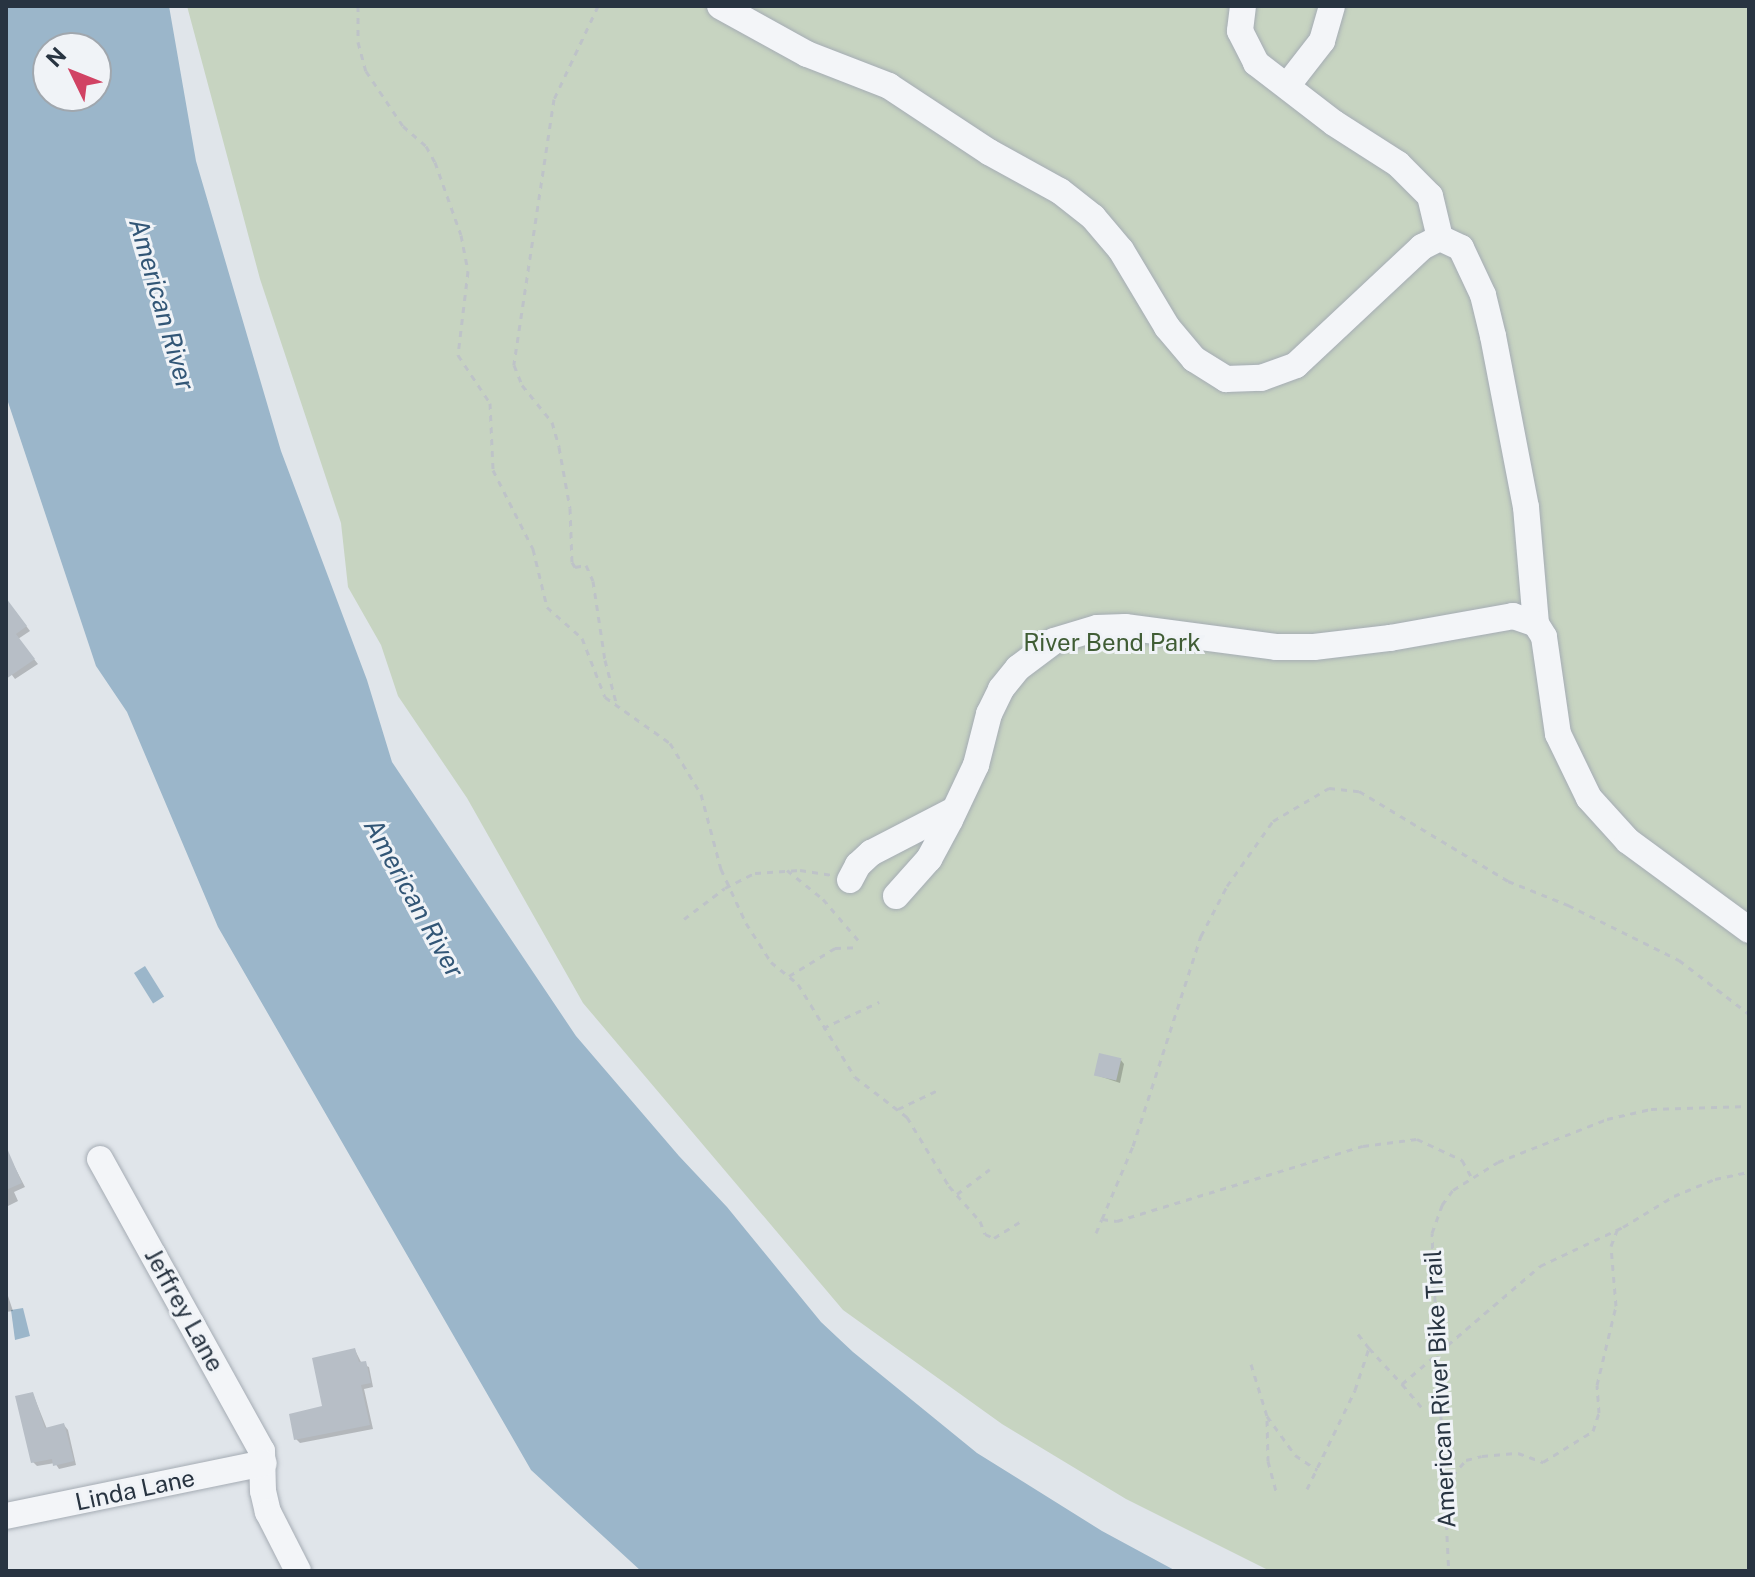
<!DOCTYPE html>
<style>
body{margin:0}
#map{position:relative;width:1755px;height:1577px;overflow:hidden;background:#e0e5ea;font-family:"Public Sans",sans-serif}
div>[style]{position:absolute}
.green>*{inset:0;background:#c7d4c1}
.water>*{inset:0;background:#9bb6ca;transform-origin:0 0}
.shadow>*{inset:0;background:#0003}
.building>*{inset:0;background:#b7bec6;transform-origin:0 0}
.path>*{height:3px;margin-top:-1.5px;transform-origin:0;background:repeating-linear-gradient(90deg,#bec3c8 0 6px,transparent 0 12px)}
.roads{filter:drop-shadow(0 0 2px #a5acb4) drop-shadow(0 0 2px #a5acb4)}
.minor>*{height:26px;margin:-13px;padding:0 13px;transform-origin:13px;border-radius:13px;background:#f3f5f8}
.path-bridge>*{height:3px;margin-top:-1.5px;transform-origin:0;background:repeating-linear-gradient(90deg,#bec3c8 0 6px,transparent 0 12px)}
span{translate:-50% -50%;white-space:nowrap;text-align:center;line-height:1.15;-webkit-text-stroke:6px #f0f3f7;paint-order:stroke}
.park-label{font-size:24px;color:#405d35}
.street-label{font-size:24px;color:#283441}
.water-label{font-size:26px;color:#325676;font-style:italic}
.frame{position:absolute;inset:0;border:8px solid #283441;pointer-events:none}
.north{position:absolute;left:32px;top:32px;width:80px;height:80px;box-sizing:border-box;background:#f0f3f7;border:2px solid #a0a7ae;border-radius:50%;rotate:313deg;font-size:22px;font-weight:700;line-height:32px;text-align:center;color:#283441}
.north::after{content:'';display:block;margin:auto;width:28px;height:36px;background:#d14364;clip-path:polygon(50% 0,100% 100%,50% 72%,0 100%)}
</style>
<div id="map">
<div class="green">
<i style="clip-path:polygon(187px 6px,1749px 6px,1749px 1571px,1270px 1571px,1126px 1499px,1002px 1424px,843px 1310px,583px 1003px,467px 798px,398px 696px,381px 645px,348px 587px,341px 523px,260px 279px)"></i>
</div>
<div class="water">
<i style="clip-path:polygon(evenodd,6px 6px,169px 6px,196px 161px,281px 451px,367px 680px,392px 762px,576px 1036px,679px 1156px,727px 1207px,821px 1322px,853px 1352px,977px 1453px,1102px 1531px,1176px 1571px,641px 1571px,531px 1470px,218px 927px,127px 712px,96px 666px,6px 396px,6px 6px,48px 48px,96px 48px,96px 96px,48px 96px,48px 48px)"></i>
<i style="left:145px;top:966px;width:36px;height:13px;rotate:58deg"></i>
<i style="clip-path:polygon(23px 1308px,30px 1336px,15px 1340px,11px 1310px)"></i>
</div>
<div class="shadow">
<i style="clip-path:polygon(6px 610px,15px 611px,30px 631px,18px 639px,38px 664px,15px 679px,6px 667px)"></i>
<i style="clip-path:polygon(1120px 1059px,1124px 1064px,1120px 1083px,1096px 1075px)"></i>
<i style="clip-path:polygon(6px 1150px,25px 1187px,14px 1192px,18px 1201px,6px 1207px)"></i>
<i style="clip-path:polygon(6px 1290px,13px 1311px,6px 1312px)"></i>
<i style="clip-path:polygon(355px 1350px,362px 1364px,369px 1367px,373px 1387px,364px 1389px,373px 1429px,300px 1443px,296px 1439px,324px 1407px)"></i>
<i style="clip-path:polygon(33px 1394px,47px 1429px,64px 1425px,68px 1430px,76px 1465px,59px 1469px,55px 1463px,37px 1466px,33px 1462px)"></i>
</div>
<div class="building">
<i style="clip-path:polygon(6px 598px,27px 626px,16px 634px,35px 659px,6px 679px)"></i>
<i style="left:1099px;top:1053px;width:23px;height:23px;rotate:13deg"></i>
<i style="clip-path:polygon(6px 1146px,22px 1183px,6px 1190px)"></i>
<i style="clip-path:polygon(355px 1348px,359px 1362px,366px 1361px,371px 1383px,361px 1385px,370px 1425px,294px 1440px,289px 1414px,322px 1406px,312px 1358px)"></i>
<i style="clip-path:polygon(33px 1392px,45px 1428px,64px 1423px,74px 1461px,53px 1466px,52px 1459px,31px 1463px,15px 1396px)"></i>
</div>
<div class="path">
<i style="left:358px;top:6px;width:36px;rotate:90deg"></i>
<i style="left:358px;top:42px;width:30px;rotate:75deg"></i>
<i style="left:366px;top:71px;width:66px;rotate:56.1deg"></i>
<i style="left:403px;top:126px;width:30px;rotate:41deg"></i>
<i style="left:426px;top:146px;width:18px;rotate:61deg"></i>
<i style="left:435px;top:162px;width:77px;rotate:70.4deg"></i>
<i style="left:461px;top:235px;width:37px;rotate:79deg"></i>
<i style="left:468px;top:271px;width:85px;rotate:96.8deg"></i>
<i style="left:458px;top:355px;width:58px;rotate:56.3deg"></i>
<i style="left:490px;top:403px;width:67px;rotate:87.4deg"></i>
<i style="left:493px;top:470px;width:89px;rotate:63.1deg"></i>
<i style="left:533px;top:549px;width:60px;rotate:76.4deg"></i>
<i style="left:547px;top:607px;width:47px;rotate:41.5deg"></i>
<i style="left:582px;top:638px;width:63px;rotate:68.7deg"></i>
<i style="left:605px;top:697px;width:80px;rotate:35.3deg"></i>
<i style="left:670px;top:743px;width:60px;rotate:58.7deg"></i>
<i style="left:701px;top:794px;width:78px;rotate:75.1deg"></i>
<i style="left:721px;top:869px;width:60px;rotate:65.2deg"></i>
<i style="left:746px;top:923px;width:46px;rotate:57.3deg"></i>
<i style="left:771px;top:962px;width:35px;rotate:39deg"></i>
<i style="left:798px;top:984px;width:109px;rotate:58.5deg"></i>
<i style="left:855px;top:1077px;width:66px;rotate:37.6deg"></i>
<i style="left:907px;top:1117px;width:81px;rotate:58.7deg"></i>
<i style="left:949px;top:1186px;width:47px;rotate:48.5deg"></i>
<i style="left:980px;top:1221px;width:14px;rotate:69deg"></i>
<i style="left:985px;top:1234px;width:10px;rotate:24deg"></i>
<i style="left:994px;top:1238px;width:36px;rotate:-32deg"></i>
<i style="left:598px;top:6px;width:103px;rotate:115.3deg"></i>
<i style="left:554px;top:99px;width:269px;rotate:98.6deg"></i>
<i style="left:514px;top:365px;width:22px;rotate:68deg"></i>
<i style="left:522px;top:385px;width:48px;rotate:51deg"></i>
<i style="left:552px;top:422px;width:26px;rotate:74deg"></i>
<i style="left:559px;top:447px;width:62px;rotate:79.8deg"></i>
<i style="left:570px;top:508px;width:54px;rotate:87.9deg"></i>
<i style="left:572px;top:562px;width:6px;rotate:59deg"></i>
<i style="left:575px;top:567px;width:11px;rotate:-10deg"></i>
<i style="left:586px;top:565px;width:17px;rotate:66deg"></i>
<i style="left:593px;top:581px;width:80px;rotate:81.4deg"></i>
<i style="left:605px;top:660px;width:48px;rotate:75.4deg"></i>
<i style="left:787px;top:870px;width:46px;rotate:38.9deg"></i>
<i style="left:823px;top:899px;width:54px;rotate:49.5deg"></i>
<i style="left:684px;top:919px;width:51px;rotate:-37.1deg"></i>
<i style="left:725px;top:888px;width:34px;rotate:-27deg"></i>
<i style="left:755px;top:873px;width:45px;rotate:-3.8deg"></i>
<i style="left:800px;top:870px;width:31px;rotate:9deg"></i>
<i style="left:789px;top:976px;width:54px;rotate:-31.3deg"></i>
<i style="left:835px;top:948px;width:23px;rotate:-2deg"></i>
<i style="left:823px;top:1028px;width:62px;rotate:-24.9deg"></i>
<i style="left:898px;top:1109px;width:44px;rotate:-25.4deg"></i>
<i style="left:957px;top:1194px;width:41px;rotate:-37.1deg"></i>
<i style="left:1102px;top:1219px;width:79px;rotate:-67deg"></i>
<i style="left:1133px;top:1146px;width:221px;rotate:-72.1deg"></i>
<i style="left:1201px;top:936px;width:56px;rotate:-62.5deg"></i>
<i style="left:1227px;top:886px;width:80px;rotate:-54.7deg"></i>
<i style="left:1273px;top:821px;width:65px;rotate:-30.5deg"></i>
<i style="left:1329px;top:788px;width:30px;rotate:6deg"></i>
<i style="left:1359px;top:791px;width:174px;rotate:31.1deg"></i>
<i style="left:1508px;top:881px;width:65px;rotate:21.8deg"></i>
<i style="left:1568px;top:905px;width:124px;rotate:26.4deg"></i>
<i style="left:1679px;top:960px;width:88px;rotate:37.6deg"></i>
<i style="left:1096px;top:1233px;width:15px;rotate:-67deg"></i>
<i style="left:1102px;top:1219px;width:15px;rotate:8deg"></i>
<i style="left:1117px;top:1221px;width:257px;rotate:-17deg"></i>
<i style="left:1363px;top:1146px;width:54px;rotate:-7.4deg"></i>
<i style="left:1417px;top:1139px;width:50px;rotate:25deg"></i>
<i style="left:1462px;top:1160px;width:18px;rotate:61deg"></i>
<i style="left:1433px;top:1260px;width:27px;rotate:-92deg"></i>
<i style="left:1432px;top:1233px;width:30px;rotate:-70deg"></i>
<i style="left:1442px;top:1205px;width:19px;rotate:-54deg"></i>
<i style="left:1453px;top:1190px;width:53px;rotate:-31.9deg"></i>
<i style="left:1498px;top:1162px;width:117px;rotate:-21.5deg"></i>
<i style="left:1607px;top:1119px;width:45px;rotate:-12.8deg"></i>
<i style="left:1651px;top:1109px;width:98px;rotate:-1.8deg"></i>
<i style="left:1358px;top:1334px;width:18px;rotate:52deg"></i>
<i style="left:1251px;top:1364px;width:54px;rotate:72.9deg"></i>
<i style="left:1267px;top:1416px;width:48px;rotate:54.3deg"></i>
<i style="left:1295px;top:1455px;width:27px;rotate:34deg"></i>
<i style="left:1402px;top:1384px;width:35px;rotate:50deg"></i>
<i style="left:1267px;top:1420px;width:41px;rotate:88.6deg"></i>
<i style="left:1268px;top:1461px;width:34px;rotate:75deg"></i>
<i style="left:1452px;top:1476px;width:21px;rotate:-49deg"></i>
<i style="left:1466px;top:1460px;width:16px;rotate:-14deg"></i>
<i style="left:1482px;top:1456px;width:36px;rotate:-5deg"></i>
<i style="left:1518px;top:1453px;width:27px;rotate:20deg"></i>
<i style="left:1543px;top:1462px;width:59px;rotate:-31.8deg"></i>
<i style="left:1593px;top:1431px;width:19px;rotate:-72deg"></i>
<i style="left:1599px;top:1413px;width:28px;rotate:-94deg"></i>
<i style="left:1597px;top:1385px;width:81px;rotate:-76.5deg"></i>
<i style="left:1616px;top:1306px;width:60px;rotate:-94.8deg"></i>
<i style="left:1611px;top:1246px;width:17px;rotate:-69deg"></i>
<i style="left:1307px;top:1489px;width:110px;rotate:-64.1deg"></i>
<i style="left:1355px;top:1390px;width:44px;rotate:-71.6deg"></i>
<i style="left:1369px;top:1348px;width:49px;rotate:47.5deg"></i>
<i style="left:1402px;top:1384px;width:182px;rotate:-40.5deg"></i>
<i style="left:1540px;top:1266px;width:92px;rotate:-25.2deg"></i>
<i style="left:1623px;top:1227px;width:60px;rotate:-31.3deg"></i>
<i style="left:1674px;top:1196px;width:44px;rotate:-22.5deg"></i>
<i style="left:1715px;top:1179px;width:35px;rotate:-12deg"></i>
</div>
<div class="roads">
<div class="minor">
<i style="left:720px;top:6px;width:99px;rotate:28.9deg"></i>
<i style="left:807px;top:54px;width:88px;rotate:21.3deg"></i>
<i style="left:889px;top:86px;width:120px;rotate:33.4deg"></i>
<i style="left:989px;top:152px;width:81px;rotate:28.8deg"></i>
<i style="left:1060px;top:191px;width:42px;rotate:38.2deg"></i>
<i style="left:1093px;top:217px;width:43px;rotate:49.7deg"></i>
<i style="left:1121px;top:250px;width:90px;rotate:59.1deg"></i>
<i style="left:1167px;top:327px;width:42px;rotate:49.8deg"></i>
<i style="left:1194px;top:359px;width:38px;rotate:32deg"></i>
<i style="left:1226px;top:379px;width:35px;rotate:-2deg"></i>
<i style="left:1261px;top:378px;width:37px;rotate:-20deg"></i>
<i style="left:1296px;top:365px;width:173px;rotate:-43.1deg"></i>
<i style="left:1422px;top:247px;width:20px;rotate:-27deg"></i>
<i style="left:1440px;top:238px;width:23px;rotate:25deg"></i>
<i style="left:1461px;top:248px;width:52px;rotate:64.9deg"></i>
<i style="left:1483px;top:295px;width:42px;rotate:76.3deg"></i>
<i style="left:1493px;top:336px;width:174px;rotate:79.1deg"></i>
<i style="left:1526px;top:507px;width:117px;rotate:85.1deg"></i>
<i style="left:1243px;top:6px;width:25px;rotate:97deg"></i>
<i style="left:1240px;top:31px;width:36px;rotate:63deg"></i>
<i style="left:1256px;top:63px;width:98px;rotate:37.6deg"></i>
<i style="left:1334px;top:123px;width:76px;rotate:32.6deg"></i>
<i style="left:1398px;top:164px;width:45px;rotate:45deg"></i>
<i style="left:1430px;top:196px;width:43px;rotate:76.6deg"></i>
<i style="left:1287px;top:86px;width:57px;rotate:-52.1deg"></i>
<i style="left:1322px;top:41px;width:36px;rotate:-74deg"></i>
<i style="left:850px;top:880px;width:17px;rotate:-62deg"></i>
<i style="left:858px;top:865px;width:18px;rotate:-43deg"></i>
<i style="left:871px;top:853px;width:93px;rotate:-27.4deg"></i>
<i style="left:896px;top:896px;width:50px;rotate:-48.3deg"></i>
<i style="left:929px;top:859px;width:44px;rotate:-61.7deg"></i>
<i style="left:950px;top:820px;width:61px;rotate:-64.7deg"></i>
<i style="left:976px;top:765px;width:53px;rotate:-75.7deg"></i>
<i style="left:989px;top:714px;width:28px;rotate:-64deg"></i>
<i style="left:1001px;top:689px;width:27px;rotate:-51deg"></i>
<i style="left:1018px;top:668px;width:45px;rotate:-36.9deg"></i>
<i style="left:1054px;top:641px;width:45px;rotate:-16.8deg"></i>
<i style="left:1097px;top:628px;width:28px;rotate:-2deg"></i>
<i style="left:1125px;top:627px;width:152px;rotate:7.5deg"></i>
<i style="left:1276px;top:647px;width:38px"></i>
<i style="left:1314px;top:647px;width:77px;rotate:-6.8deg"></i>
<i style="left:1390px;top:638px;width:125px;rotate:-10.1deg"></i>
<i style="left:1513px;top:616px;width:24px;rotate:19deg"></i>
<i style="left:1536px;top:624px;width:15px;rotate:58deg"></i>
<i style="left:1544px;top:637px;width:98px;rotate:81.8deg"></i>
<i style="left:1558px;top:734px;width:71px;rotate:64.2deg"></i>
<i style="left:1589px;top:798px;width:58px;rotate:47.8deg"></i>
<i style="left:1628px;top:841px;width:150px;rotate:36.3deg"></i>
<i style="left:100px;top:1159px;width:334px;rotate:61deg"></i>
<i style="left:262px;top:1451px;width:40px;rotate:88.6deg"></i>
<i style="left:263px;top:1491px;width:22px;rotate:77deg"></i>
<i style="left:268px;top:1512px;width:66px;rotate:63deg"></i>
<i style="left:6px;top:1516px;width:263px;rotate:-11.6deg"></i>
</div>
</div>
<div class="path-bridge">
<i style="left:1433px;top:1260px;width:311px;rotate:87.1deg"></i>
</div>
<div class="park-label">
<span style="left:1112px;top:643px">River Bend Park</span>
</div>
<div class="street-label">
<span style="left:184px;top:1310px;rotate:61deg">Jeffrey Lane</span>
<span style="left:1440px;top:1389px;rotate:-93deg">American River Bike Trail</span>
<span style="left:135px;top:1490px;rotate:-12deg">Linda Lane</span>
</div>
<div class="water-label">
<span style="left:162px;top:304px;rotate:74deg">American River</span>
<span style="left:414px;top:898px;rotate:61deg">American River</span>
</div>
<div class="frame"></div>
<div class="north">N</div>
</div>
